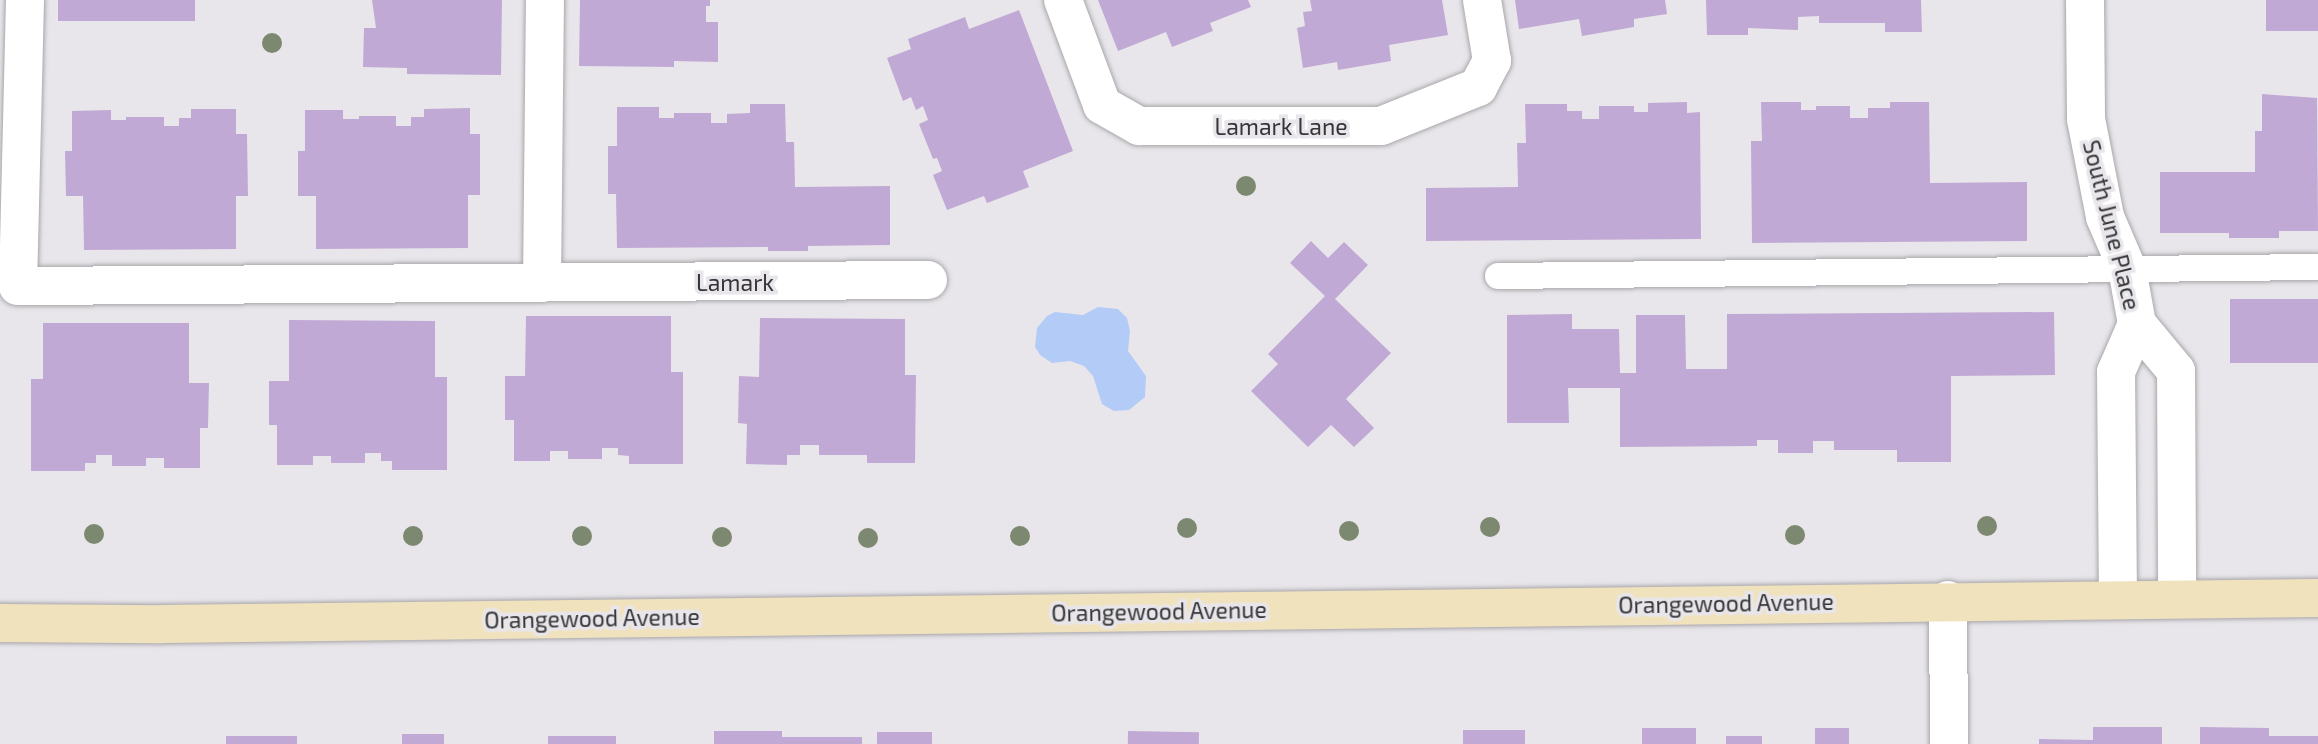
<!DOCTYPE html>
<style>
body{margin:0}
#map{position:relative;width:2318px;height:744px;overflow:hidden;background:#e8e6ea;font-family:"Exo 2",sans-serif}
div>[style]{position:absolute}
.water>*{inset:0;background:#b3cbf7}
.building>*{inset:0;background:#c1a9d5;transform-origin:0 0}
.roads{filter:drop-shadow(0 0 2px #a9a7ab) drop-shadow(0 0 2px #a9a7ab)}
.service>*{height:26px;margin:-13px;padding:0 13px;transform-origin:13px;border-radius:13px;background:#fff}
.minor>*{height:38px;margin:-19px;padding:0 19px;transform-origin:19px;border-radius:19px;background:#fff}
.secondary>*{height:38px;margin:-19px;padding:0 19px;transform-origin:19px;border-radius:19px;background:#f1e2be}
.trees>*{width:20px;height:20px;margin:-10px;border-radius:50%;background:#7c886f}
span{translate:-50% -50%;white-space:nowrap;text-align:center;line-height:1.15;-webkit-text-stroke:7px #e8e6ea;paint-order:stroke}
.street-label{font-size:23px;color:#353436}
</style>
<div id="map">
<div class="water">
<i style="clip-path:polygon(1098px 307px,1118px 309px,1127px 318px,1130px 331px,1128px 351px,1146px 376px,1145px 397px,1129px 410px,1114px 411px,1102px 404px,1093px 376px,1084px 366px,1070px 361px,1052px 363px,1040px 355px,1035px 347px,1037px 328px,1047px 316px,1055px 312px,1083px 315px)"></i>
</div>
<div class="building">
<i style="left:58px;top:0;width:137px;height:21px"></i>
<i style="clip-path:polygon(372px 0,502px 0,501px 75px,407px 74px,407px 68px,363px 67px,364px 28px,376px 28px)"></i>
<i style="clip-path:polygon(580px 0,710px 0,710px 6px,706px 6px,706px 22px,718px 22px,718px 62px,674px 61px,674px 67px,579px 66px)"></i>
<i style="clip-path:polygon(1098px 0,1248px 0,1251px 7px,1210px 23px,1213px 31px,1172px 47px,1166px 32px,1118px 51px)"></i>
<i style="clip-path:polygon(1310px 0,1442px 0,1448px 35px,1389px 45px,1391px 61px,1338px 70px,1337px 62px,1303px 68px,1297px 28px,1305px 26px,1303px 12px,1312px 11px)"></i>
<i style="clip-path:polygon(1515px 0,1665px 0,1667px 14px,1634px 19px,1634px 27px,1582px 36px,1579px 19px,1519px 29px)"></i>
<i style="clip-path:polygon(1706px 0,1921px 0,1922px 32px,1885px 32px,1885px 23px,1819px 23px,1819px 16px,1798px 17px,1798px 30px,1748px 28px,1748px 35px,1707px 35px)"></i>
<i style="left:2266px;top:0;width:52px;height:31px"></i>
<i style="clip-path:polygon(1019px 10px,1073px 151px,1023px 171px,1029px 187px,987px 203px,984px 196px,947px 210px,933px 175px,942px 171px,937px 158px,933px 159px,919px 124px,928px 120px,923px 106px,916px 110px,911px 97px,903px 101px,887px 58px,911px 49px,908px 39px,965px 17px,969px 29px)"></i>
<i style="clip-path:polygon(2262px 94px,2317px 98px,2318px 231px,2279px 231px,2279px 238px,2229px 238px,2229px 233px,2160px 233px,2160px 172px,2255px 172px,2255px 131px,2262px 131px)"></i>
<i style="clip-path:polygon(1687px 102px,1687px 113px,1700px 112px,1701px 239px,1426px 241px,1426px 188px,1518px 187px,1517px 143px,1526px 143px,1525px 104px,1567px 104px,1567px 111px,1582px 111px,1582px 119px,1599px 119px,1599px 106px,1634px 106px,1634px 112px,1648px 112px,1648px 103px)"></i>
<i style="clip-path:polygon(1761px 102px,1801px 102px,1801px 110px,1816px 110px,1816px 106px,1850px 106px,1850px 118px,1868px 118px,1868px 108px,1890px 108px,1890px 102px,1929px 102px,1930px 183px,2027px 182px,2027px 241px,1752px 243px,1751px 141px,1762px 141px)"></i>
<i style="clip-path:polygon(750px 104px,785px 104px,786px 142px,794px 142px,795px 187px,890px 186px,890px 245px,808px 246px,808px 251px,768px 251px,768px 247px,617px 248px,616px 194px,608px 194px,608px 146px,617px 146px,617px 107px,659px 107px,659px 118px,674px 118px,674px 113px,711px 113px,711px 123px,727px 123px,727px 114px,750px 113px)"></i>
<i style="clip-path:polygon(470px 108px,470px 134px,480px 134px,480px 195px,468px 195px,468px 248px,316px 249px,316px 196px,298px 196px,298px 151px,305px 151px,305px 110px,343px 110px,343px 119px,359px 119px,359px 116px,396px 116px,396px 126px,411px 126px,411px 117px,424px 117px,424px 109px)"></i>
<i style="clip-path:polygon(191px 109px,236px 109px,236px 134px,247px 134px,248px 196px,236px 196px,236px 249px,84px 250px,83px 196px,66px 196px,65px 151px,72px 151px,72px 111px,111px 110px,111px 120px,126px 120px,126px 117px,164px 117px,164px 126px,179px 126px,179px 118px,191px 118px)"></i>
<i style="clip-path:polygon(1311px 241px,1328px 258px,1344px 242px,1368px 265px,1335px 299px,1391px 353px,1346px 399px,1374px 428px,1354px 447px,1331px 425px,1308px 447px,1251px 391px,1278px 364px,1268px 354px,1325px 296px,1290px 263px)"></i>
<i style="left:2230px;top:299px;width:88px;height:64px"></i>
<i style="clip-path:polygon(2054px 312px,2055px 375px,1951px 376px,1951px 462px,1897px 462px,1897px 450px,1834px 450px,1834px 441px,1813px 441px,1813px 453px,1778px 453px,1778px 440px,1757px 440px,1757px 446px,1620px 447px,1620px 388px,1568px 388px,1569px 423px,1507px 423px,1507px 315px,1572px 314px,1572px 329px,1619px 329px,1620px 373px,1636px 373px,1636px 315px,1685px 315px,1686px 369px,1727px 369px,1727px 314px)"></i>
<i style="clip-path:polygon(526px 316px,671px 316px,671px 372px,683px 372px,683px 464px,629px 464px,629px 456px,618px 455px,618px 448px,602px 448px,602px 459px,568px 459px,568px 451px,550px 451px,550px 461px,514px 461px,514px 420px,505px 420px,505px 376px,525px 376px)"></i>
<i style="clip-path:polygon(760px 318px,905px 319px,905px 375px,916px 375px,915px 463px,867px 463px,867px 455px,819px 455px,819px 445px,800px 445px,800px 455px,787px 455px,787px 465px,746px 464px,747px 424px,738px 423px,739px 376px,759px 377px)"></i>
<i style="clip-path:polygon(289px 320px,435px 321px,435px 377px,447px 377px,447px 470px,392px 470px,392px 461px,381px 461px,381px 453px,365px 453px,365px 463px,331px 463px,331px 456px,313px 456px,313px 465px,277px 465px,277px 425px,269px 425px,269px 381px,289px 381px)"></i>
<i style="clip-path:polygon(43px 323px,189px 323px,189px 383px,209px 383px,208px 428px,200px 428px,200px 468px,164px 468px,164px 458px,146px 458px,146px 466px,112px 466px,112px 455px,96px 455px,96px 463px,85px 463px,85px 471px,31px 471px,31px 379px,43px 379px)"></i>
<i style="clip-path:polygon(2093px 727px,2162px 727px,2162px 744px,2039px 744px,2039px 739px,2093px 740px)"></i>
<i style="clip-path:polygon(2200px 727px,2269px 728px,2269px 736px,2318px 736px,2318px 744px,2200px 744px)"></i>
<i style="left:1642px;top:728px;width:54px;height:16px"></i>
<i style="left:1815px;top:728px;width:34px;height:16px"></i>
<i style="left:1525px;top:730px;width:14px;height:62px;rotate:90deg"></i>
<i style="clip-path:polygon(714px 731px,782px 731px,782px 737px,862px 737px,862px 744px,714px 744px)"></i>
<i style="left:1128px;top:731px;width:71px;height:13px;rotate:1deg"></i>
<i style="left:877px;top:732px;width:55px;height:12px"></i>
<i style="left:402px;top:734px;width:42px;height:10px"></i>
<i style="left:226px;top:736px;width:71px;height:8px"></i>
<i style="left:548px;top:736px;width:68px;height:8px"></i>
<i style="left:1726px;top:736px;width:36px;height:8px"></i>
</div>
<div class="roads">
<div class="service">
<i style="left:1498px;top:276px;width:820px;rotate:-0.63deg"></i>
</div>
<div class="minor">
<i style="left:25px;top:0;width:286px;rotate:91.4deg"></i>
<i style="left:18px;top:286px;width:910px;rotate:-0.38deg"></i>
<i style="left:1063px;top:0;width:112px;rotate:69.6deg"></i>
<i style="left:1102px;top:105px;width:43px;rotate:29.6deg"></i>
<i style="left:1139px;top:126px;width:242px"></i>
<i style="left:1381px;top:126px;width:105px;rotate:-21.9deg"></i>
<i style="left:1478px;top:87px;width:30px;rotate:-62deg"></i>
<i style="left:1492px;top:61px;width:62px;rotate:-99.3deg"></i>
<i style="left:2085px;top:0;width:119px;rotate:89.5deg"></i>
<i style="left:2086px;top:119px;width:100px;rotate:79deg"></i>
<i style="left:2105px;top:217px;width:56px;rotate:66.7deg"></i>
<i style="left:2127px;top:268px;width:57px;rotate:79.9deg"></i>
<i style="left:2137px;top:324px;width:61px;rotate:50.3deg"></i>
<i style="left:2176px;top:371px;width:228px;rotate:89.7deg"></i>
<i style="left:542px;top:283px;width:283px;rotate:-89.4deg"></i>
<i style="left:2118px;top:599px;width:227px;rotate:-90.5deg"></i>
<i style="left:2116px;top:372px;width:52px;rotate:-66.4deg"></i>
<i style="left:1948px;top:600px;width:144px;rotate:89.6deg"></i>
</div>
<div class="secondary">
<i style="left:0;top:623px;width:162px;rotate:0.4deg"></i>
<i style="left:162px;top:624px;width:2156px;rotate:-0.69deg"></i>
</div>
</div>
<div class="trees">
<i style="left:272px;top:43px"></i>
<i style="left:1246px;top:186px"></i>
<i style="left:1987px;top:526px"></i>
<i style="left:1490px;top:527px"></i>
<i style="left:1187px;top:528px"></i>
<i style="left:1349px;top:531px"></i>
<i style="left:94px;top:534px"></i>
<i style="left:1795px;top:535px"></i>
<i style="left:413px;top:536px"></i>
<i style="left:582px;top:536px"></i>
<i style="left:1020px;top:536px"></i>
<i style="left:722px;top:537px"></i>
<i style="left:868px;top:538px"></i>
</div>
<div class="street-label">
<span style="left:1281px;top:126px">Lamark Lane</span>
<span style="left:2112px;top:225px;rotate:76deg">South June Place</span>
<span style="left:735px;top:282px">Lamark</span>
<span style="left:1726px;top:603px;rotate:-1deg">Orangewood Avenue</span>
<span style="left:1159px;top:611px;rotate:-1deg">Orangewood Avenue</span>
<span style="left:592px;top:618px;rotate:-1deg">Orangewood Avenue</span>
</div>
</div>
